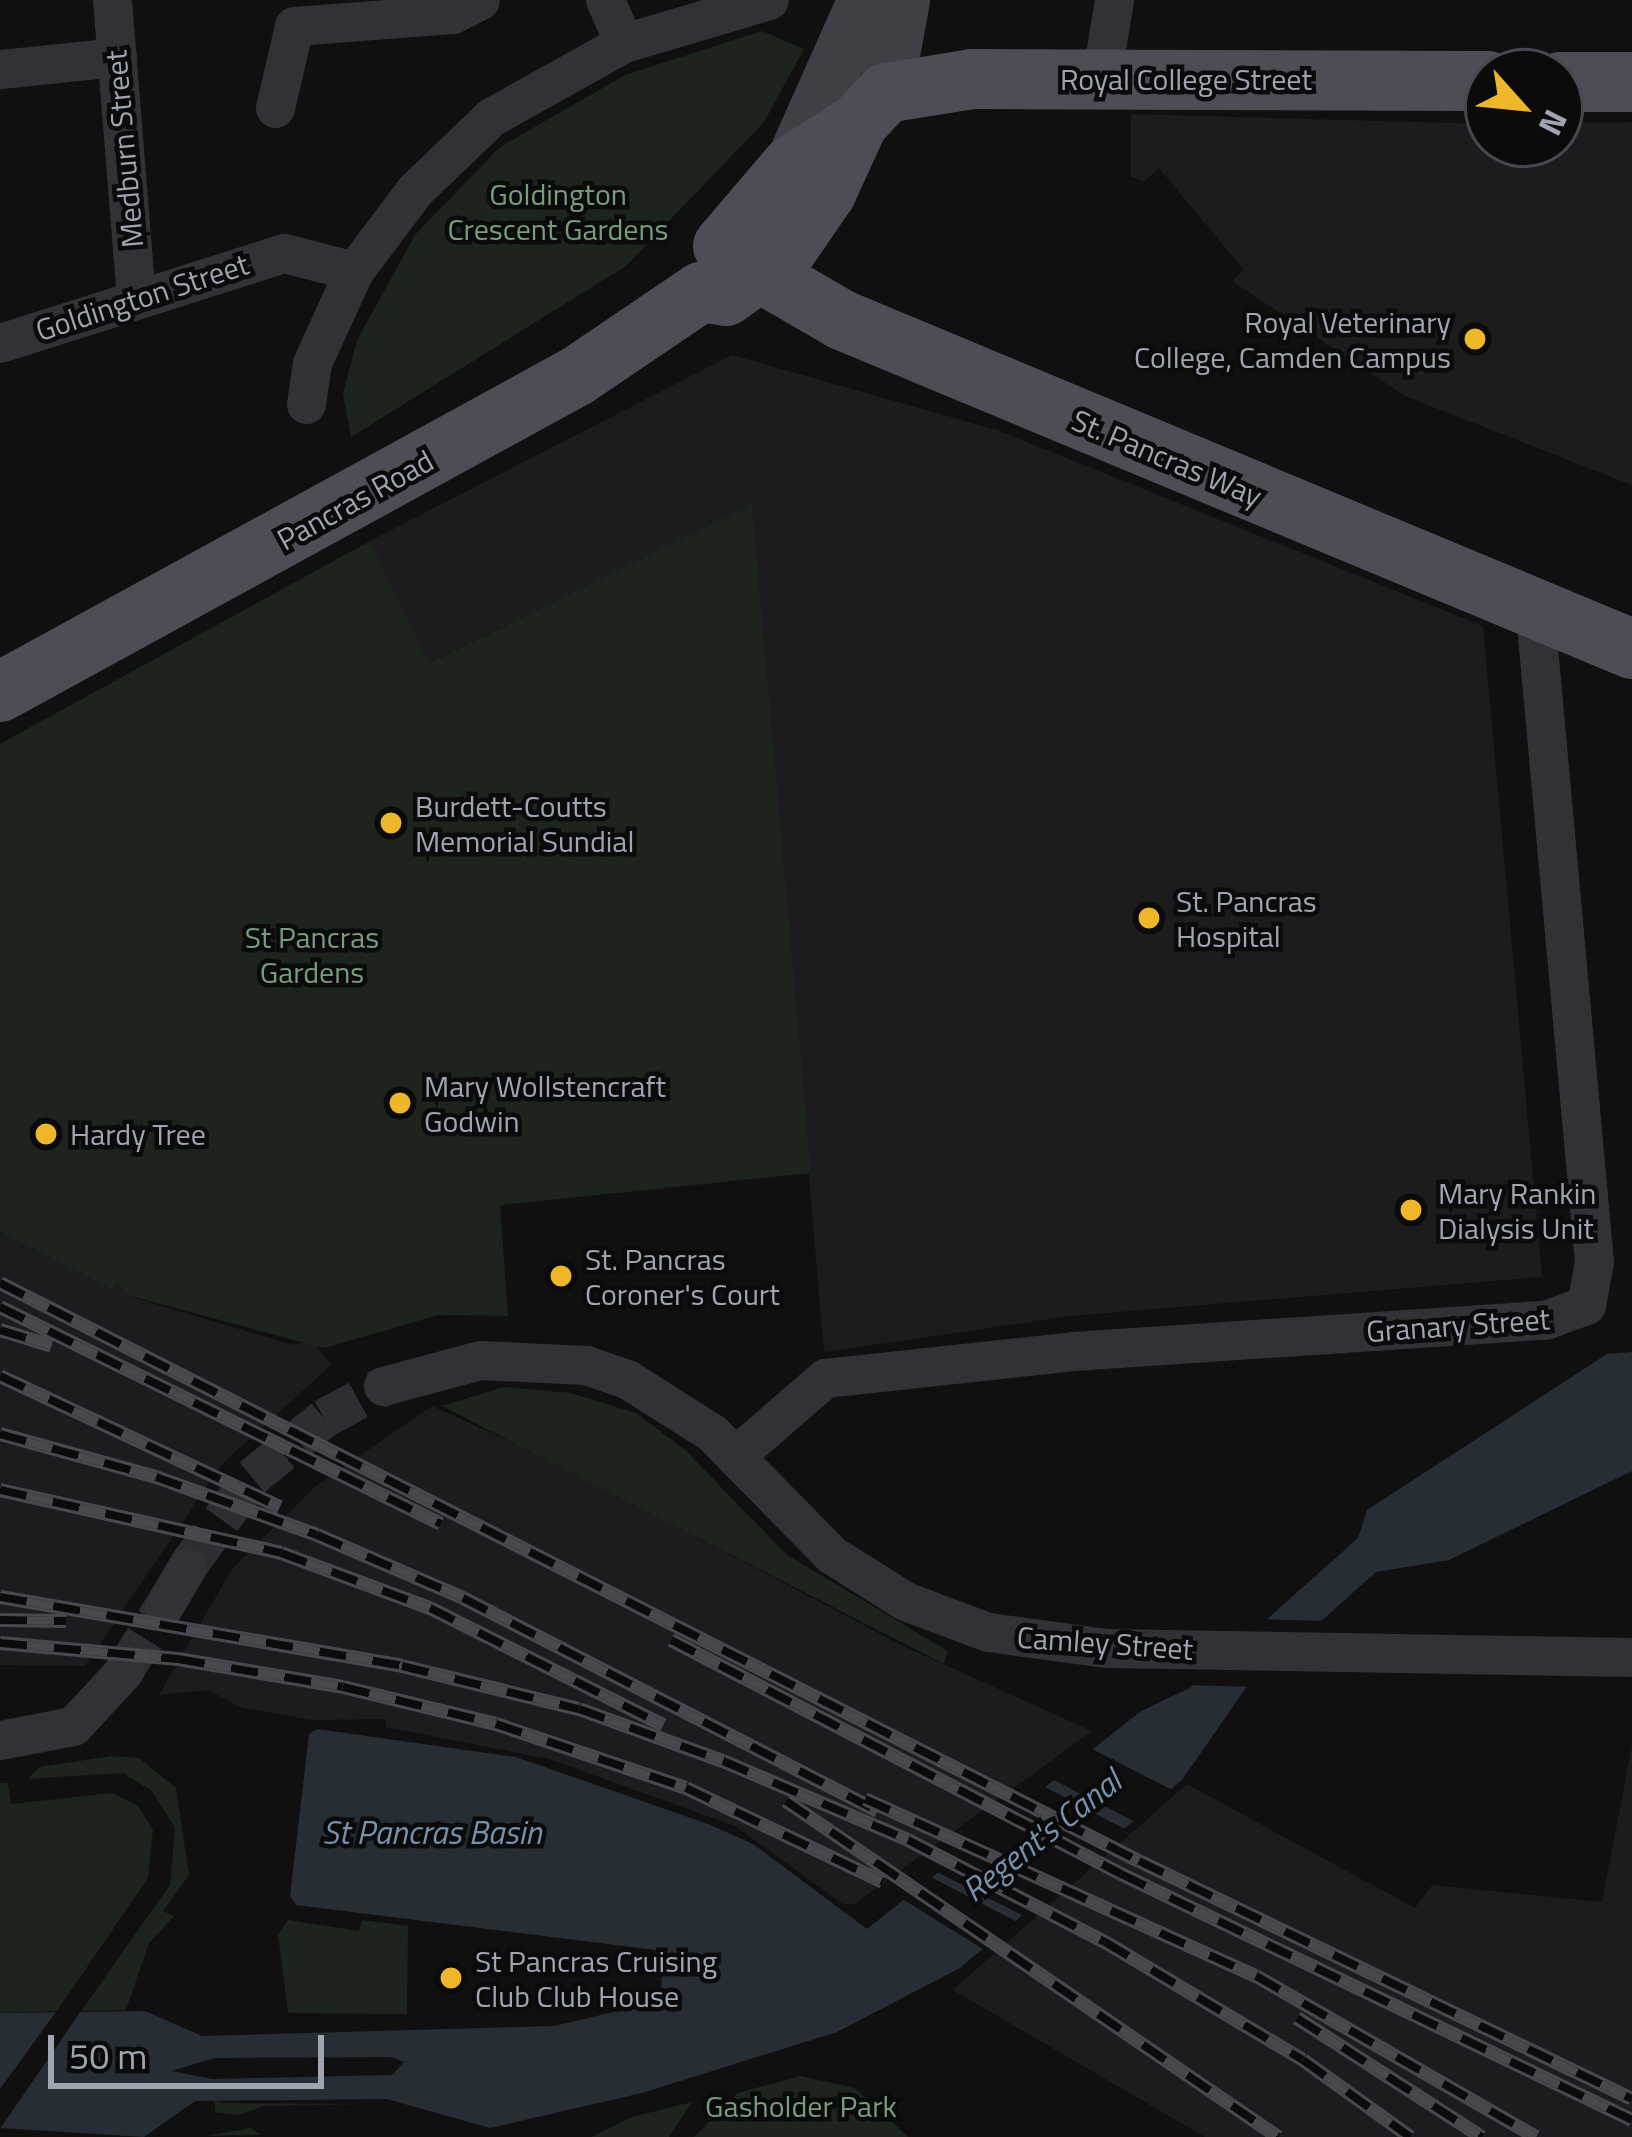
<!DOCTYPE html>
<style>
body{margin:0}
#map{position:relative;width:1632px;height:2137px;overflow:hidden;background:#101011;font-family:"Titillium Web",sans-serif}
div>[style]{position:absolute}
.built>*{inset:0;background:#1c1c1e}
.green>*{inset:0;background:#1c241d}
.water>*{inset:0;background:#272d34}
.pier>*{inset:0;background:#101011}
.street-tunnel>*{height:39px;margin-top:-19.5px;transform-origin:0;background:repeating-linear-gradient(90deg,#2d2e31 0 39px,transparent 0 59px)}
.street>*{height:39px;margin:-19.5px;padding:0 19.5px;transform-origin:19.5px;border-radius:19.5px;background:#313136}
.secondary>*{height:54px;margin:-27px;padding:0 27px;transform-origin:27px;border-radius:27px;background:#3f4046}
.primary>*{height:60px;margin:-30px;padding:0 30px;transform-origin:30px;border-radius:30px;background:#4d4e55}
.rail>*{height:14px;margin-top:-7px;transform-origin:0;background:repeating-linear-gradient(90deg,#0b0b0c 0 27px,#48494f 0 54px);box-sizing:border-box;border-block:3px solid #48494f}
.dots>*{width:33px;height:33px;translate:-50% -50%;box-sizing:border-box;border:6px solid #0b0b0c;border-radius:50%}
span{translate:-50% -50%;white-space:nowrap;text-align:center;line-height:1.15;-webkit-text-stroke:9px #0b0b0c;paint-order:stroke}
.street-label{font-size:30px;color:#a1a5b2}
.park-label{font-size:30px;color:#789d7c}
.poi-label{font-size:30px;color:#a1a5b2}
.right{translate:-100% -50%;text-align:right}
.left{translate:0 -50%;text-align:left}
.water-label{font-size:33px;color:#7791ad;font-style:italic}
.north{position:absolute;left:1464px;top:48px;width:120px;height:120px;box-sizing:border-box;background:#0b0b0c;border:3px solid #47494e;border-radius:50%;rotate:117deg;font-size:33px;font-weight:700;line-height:48px;text-align:center;color:#a1a5b2}
.north::after{content:'';display:block;margin:auto;width:42px;height:54px;background:#eeb72a;clip-path:polygon(50% 0,100% 100%,50% 72%,0 100%)}
.scale{position:absolute;left:48px;top:2035px;width:276px;height:54px;box-sizing:border-box;border:6px solid #a1a5b2;border-top:0;padding-left:15px;font-size:36px;line-height:42px;white-space:nowrap;color:#a1a5b2;-webkit-text-stroke:9px #0b0b0c;paint-order:stroke}
</style>
<div id="map">
<div class="built">
<i style="clip-path:polygon(1131px 114px,1488px 124px,1488px 144px,1560px 144px,1560px 123px,1632px 122px,1632px 485px,1405px 396px,1232px 281px,1244px 270px,1159px 168px,1144px 181px,1131px 177px)"></i>
<i style="clip-path:polygon(732px 355px,997px 430px,1483px 626px,1542px 1277px,1071px 1316px,824px 1352px,752px 506px,428px 663px,370px 541px)"></i>
<i style="clip-path:polygon(0 1232px,112px 1289px,117px 1283px,128px 1296px,293px 1345px,312px 1341px,331px 1365px,222px 1464px,85px 1666px,0 1665px)"></i>
<i style="clip-path:polygon(432px 1406px,549px 1459px,901px 1645px,1092px 1731px,854px 1904px,843px 1904px,735px 1826px,549px 1759px,386px 1727px,386px 1719px,311px 1720px,240px 1707px,208px 1690px,159px 1695px,232px 1569px,316px 1486px)"></i>
<i style="clip-path:polygon(1632px 1745px,1632px 2137px,1205px 2137px,953px 1990px,1187px 1784px,1415px 1908px,1432px 1885px,1602px 1902px)"></i>
</div>
<div class="green">
<i style="clip-path:polygon(762px 31px,804px 49px,764px 122px,626px 266px,351px 437px,343px 394px,357px 340px,415px 235px,500px 147px,625px 75px)"></i>
<i style="clip-path:polygon(752px 505px,811px 1173px,500px 1205px,508px 1316px,438px 1315px,324px 1348px,127px 1295px,117px 1283px,112px 1289px,0 1232px,0 744px,370px 541px,429px 663px)"></i>
<i style="clip-path:polygon(504px 1387px,570px 1393px,636px 1413px,685px 1450px,787px 1555px,948px 1651px,944px 1664px,442px 1406px)"></i>
<i style="clip-path:polygon(112px 1756px,139px 1758px,176px 1788px,189px 1875px,163px 1911px,174px 1916px,149px 1943px,126px 2010px,81px 2011px,170px 1885px,175px 1828px,152px 1791px,123px 1773px,28px 1779px,39px 1767px)"></i>
<i style="clip-path:polygon(0 1783px,8px 1783px,11px 1804px,112px 1793px,138px 1806px,153px 1830px,148px 1878px,57px 2011px,0 2013px)"></i>
<i style="clip-path:polygon(288px 1920px,359px 1931px,362px 1920px,408px 1926px,407px 2014px,288px 2013px,278px 1935px)"></i>
<i style="clip-path:polygon(800px 2076px,855px 2088px,908px 2137px,694px 2137px,738px 2093px)"></i>
<i style="clip-path:polygon(215px 2101px,227px 2103px,371px 2104px,264px 2106px,239px 2115px,215px 2112px)"></i>
<i style="clip-path:polygon(692px 2102px,669px 2137px,591px 2137px,632px 2117px)"></i>
<i style="clip-path:polygon(251px 2128px,260px 2135px,401px 2132px,206px 2136px)"></i>
</div>
<div class="water">
<i style="clip-path:polygon(evenodd,1632px 1352px,1632px 1471px,1449px 1560px,1376px 1572px,1245px 1689px,1182px 1780px,960px 1968px,837px 2032px,642px 2093px,490px 2128px,387px 2099px,195px 2101px,144px 2137px,0 2128px,0 2013px,145px 2011px,202px 2036px,554px 2026px,660px 2001px,664px 1951px,296px 1905px,290px 1896px,309px 1734px,317px 1729px,516px 1757px,708px 1824px,753px 1844px,867px 1929px,1141px 1711px,1190px 1688px,1358px 1538px,1367px 1510px,1607px 1354px,1632px 1352px,392px 2057px,404px 2062px,392px 2075px,212px 2079px,171px 2071px,215px 2058px,392px 2057px)"></i>
</div>
<div class="pier">
<i style="clip-path:polygon(1256px 1619px,1326px 1621px,1256px 1687px,1185px 1685px)"></i>
<i style="clip-path:polygon(1092px 1749px,1174px 1791px,1177px 1792px,1139px 1824px,1052px 1779px)"></i>
<i style="clip-path:polygon(1043px 1786px,1130px 1832px,1028px 1918px,933px 1870px)"></i>
<i style="clip-path:polygon(927px 1875px,1019px 1923px,1020px 1924px,988px 1952px,899px 1897px)"></i>
<i style="clip-path:polygon(61px 2005px,85px 2005px,0 2129px,0 2089px)"></i>
</div>
<div class="street-tunnel">
<i style="left:187px;top:1567px;width:111px;rotate:-54.2deg"></i>
<i style="left:252px;top:1477px;width:93px;rotate:-39.3deg"></i>
<i style="left:324px;top:1418px;width:67px;rotate:-28.5deg"></i>
<i style="left:124px;top:1671px;width:76px;rotate:-58.4deg"></i>
</div>
<div class="street">
<i style="left:112px;top:0;width:299px;rotate:85.4deg"></i>
<i style="left:605px;top:0;width:47px;rotate:66.2deg"></i>
<i style="left:0;top:69px;width:118px;rotate:-5.9deg"></i>
<i style="left:1101px;top:78px;width:79px;rotate:-80.5deg"></i>
<i style="left:275px;top:108px;width:84px;rotate:-77deg"></i>
<i style="left:294px;top:26px;width:159px;rotate:-4.3deg"></i>
<i style="left:453px;top:14px;width:30px;rotate:-27deg"></i>
<i style="left:0;top:343px;width:298px;rotate:-17.6deg"></i>
<i style="left:284px;top:253px;width:72px;rotate:14.4deg"></i>
<i style="left:306px;top:404px;width:41px;rotate:-81.7deg"></i>
<i style="left:312px;top:363px;width:101px;rotate:-65.5deg"></i>
<i style="left:354px;top:271px;width:101px;rotate:-53deg"></i>
<i style="left:415px;top:190px;width:105px;rotate:-43.8deg"></i>
<i style="left:491px;top:117px;width:152px;rotate:-29.1deg"></i>
<i style="left:624px;top:43px;width:151px;rotate:-16.5deg"></i>
<i style="left:383px;top:1386px;width:100px;rotate:-15deg"></i>
<i style="left:480px;top:1360px;width:106px;rotate:2.7deg"></i>
<i style="left:586px;top:1365px;width:43px;rotate:18.9deg"></i>
<i style="left:627px;top:1379px;width:101px;rotate:32.4deg"></i>
<i style="left:712px;top:1433px;width:171px;rotate:45.5deg"></i>
<i style="left:832px;top:1555px;width:86px;rotate:32.2deg"></i>
<i style="left:905px;top:1601px;width:89px;rotate:20.5deg"></i>
<i style="left:988px;top:1632px;width:120px;rotate:7.7deg"></i>
<i style="left:1107px;top:1648px;width:525px;rotate:0.98deg"></i>
<i style="left:736px;top:1455px;width:118px;rotate:-40.9deg"></i>
<i style="left:825px;top:1378px;width:249px;rotate:-6.2deg"></i>
<i style="left:1073px;top:1351px;width:473px;rotate:-3.8deg"></i>
<i style="left:1545px;top:1320px;width:44px;rotate:-20.1deg"></i>
<i style="left:1586px;top:1305px;width:44px;rotate:-79.5deg"></i>
<i style="left:1594px;top:1262px;width:651px;rotate:-95.2deg"></i>
<i style="left:164px;top:1606px;width:45px;rotate:-59.5deg"></i>
<i style="left:0;top:1740px;width:74px;rotate:-10.9deg"></i>
<i style="left:73px;top:1726px;width:75px;rotate:-47.2deg"></i>
</div>
<div class="secondary">
<i style="left:886px;top:93px;width:95px;rotate:-79.6deg"></i>
<i style="left:791px;top:166px;width:182px;rotate:-66deg"></i>
</div>
<div class="primary">
<i style="left:1560px;top:82px;width:72px"></i>
<i style="left:747px;top:220px;width:55px;rotate:75.2deg"></i>
<i style="left:761px;top:273px;width:94px;rotate:30.1deg"></i>
<i style="left:842px;top:320px;width:856px;rotate:22.61deg"></i>
<i style="left:723px;top:246px;width:105px;rotate:-49.6deg"></i>
<i style="left:791px;top:166px;width:80px;rotate:-32.7deg"></i>
<i style="left:701px;top:292px;width:25px;rotate:9deg"></i>
<i style="left:726px;top:296px;width:72px;rotate:-35.9deg"></i>
<i style="left:784px;top:254px;width:74px;rotate:-55.5deg"></i>
<i style="left:826px;top:193px;width:77px;rotate:-65.4deg"></i>
<i style="left:858px;top:123px;width:41px;rotate:-47deg"></i>
<i style="left:886px;top:93px;width:87px;rotate:-9.2deg"></i>
<i style="left:972px;top:79px;width:516px;rotate:0.22deg"></i>
<i style="left:0;top:692px;width:658px;rotate:-28.71deg"></i>
<i style="left:577px;top:376px;width:150px;rotate:-34.1deg"></i>
</div>
<div class="rail">
<i style="left:0;top:1283px;width:1277px;rotate:26.91deg"></i>
<i style="left:1139px;top:1861px;width:547px;rotate:25.77deg"></i>
<i style="left:0;top:1307px;width:491px;rotate:26.2deg"></i>
<i style="left:0;top:1330px;width:54px;rotate:17.1deg"></i>
<i style="left:0;top:1376px;width:309px;rotate:25.1deg"></i>
<i style="left:0;top:1434px;width:162px;rotate:15.4deg"></i>
<i style="left:156px;top:1477px;width:171px;rotate:19.8deg"></i>
<i style="left:317px;top:1535px;width:159px;rotate:23.3deg"></i>
<i style="left:463px;top:1598px;width:466px;rotate:27.2deg"></i>
<i style="left:0;top:1490px;width:288px;rotate:12.6deg"></i>
<i style="left:281px;top:1553px;width:159px;rotate:20.3deg"></i>
<i style="left:430px;top:1608px;width:261px;rotate:26.7deg"></i>
<i style="left:0;top:1597px;width:408px;rotate:9.7deg"></i>
<i style="left:402px;top:1666px;width:182px;rotate:13.7deg"></i>
<i style="left:579px;top:1709px;width:153px;rotate:19.9deg"></i>
<i style="left:723px;top:1761px;width:201px;rotate:23.1deg"></i>
<i style="left:908px;top:1840px;width:222px;rotate:27.4deg"></i>
<i style="left:1105px;top:1942px;width:230px;rotate:30.8deg"></i>
<i style="left:1303px;top:2060px;width:132px;rotate:35.7deg"></i>
<i style="left:0;top:1620px;width:66px;rotate:0.9deg"></i>
<i style="left:671px;top:1640px;width:507px;rotate:27.47deg"></i>
<i style="left:1121px;top:1874px;width:567px;rotate:25.71deg"></i>
<i style="left:0;top:1643px;width:179px;rotate:5.1deg"></i>
<i style="left:178px;top:1659px;width:167px;rotate:9.6deg"></i>
<i style="left:343px;top:1687px;width:157px;rotate:13.6deg"></i>
<i style="left:496px;top:1724px;width:200px;rotate:18.6deg"></i>
<i style="left:686px;top:1788px;width:218px;rotate:25.5deg"></i>
<i style="left:865px;top:1799px;width:429px;rotate:24.4deg"></i>
<i style="left:1256px;top:1976px;width:323px;rotate:29.9deg"></i>
<i style="left:786px;top:1801px;width:596px;rotate:34.33deg"></i>
<i style="left:1297px;top:2018px;width:220px;rotate:32.8deg"></i>
</div>
<div class="dots">
<i style="left:1475px;top:339px;background:#eeb72a"></i>
<i style="left:391px;top:823px;background:#eeb72a"></i>
<i style="left:1149px;top:918px;background:#eeb72a"></i>
<i style="left:400px;top:1103px;background:#eeb72a"></i>
<i style="left:46px;top:1134px;background:#eeb72a"></i>
<i style="left:1411px;top:1210px;background:#eeb72a"></i>
<i style="left:561px;top:1276px;background:#eeb72a"></i>
<i style="left:451px;top:1978px;background:#eeb72a"></i>
</div>
<div class="street-label">
<span style="left:1186px;top:79px">Royal College Street</span>
<span style="left:124px;top:149px;rotate:-95deg">Medburn Street</span>
<span style="left:142px;top:297px;rotate:-18deg">Goldington Street</span>
<span style="left:1167px;top:458px;rotate:23deg">St. Pancras Way</span>
<span style="left:355px;top:500px;rotate:-29deg">Pancras Road</span>
<span style="left:1458px;top:1325px;rotate:-4deg">Granary Street</span>
<span style="left:1105px;top:1643px;rotate:4deg">Camley Street</span>
</div>
<div class="park-label">
<span style="left:558px;top:211px">Goldington<br>Crescent Gardens</span>
<span style="left:312px;top:954px">St Pancras<br>Gardens</span>
<span style="left:801px;top:2106px">Gasholder Park</span>
</div>
<div class="poi-label">
<span class="right" style="left:1451px;top:339px">Royal Veterinary<br>College, Camden Campus</span>
<span class="left" style="left:415px;top:823px">Burdett-Coutts<br>Memorial Sundial</span>
<span class="left" style="left:1176px;top:918px">St. Pancras<br>Hospital</span>
<span class="left" style="left:424px;top:1103px">Mary Wollstencraft<br>Godwin</span>
<span class="left" style="left:70px;top:1134px">Hardy Tree</span>
<span class="left" style="left:1438px;top:1210px">Mary Rankin<br>Dialysis Unit</span>
<span class="left" style="left:585px;top:1276px">St. Pancras<br>Coroner's Court</span>
<span class="left" style="left:475px;top:1978px">St Pancras Cruising<br>Club Club House</span>
</div>
<div class="water-label">
<span style="left:432px;top:1833px">St Pancras Basin</span>
<span style="left:1042px;top:1836px;rotate:-38deg">Regent's Canal</span>
</div>
<div class="north">N</div>
<div class="scale">50 m</div>
</div>
